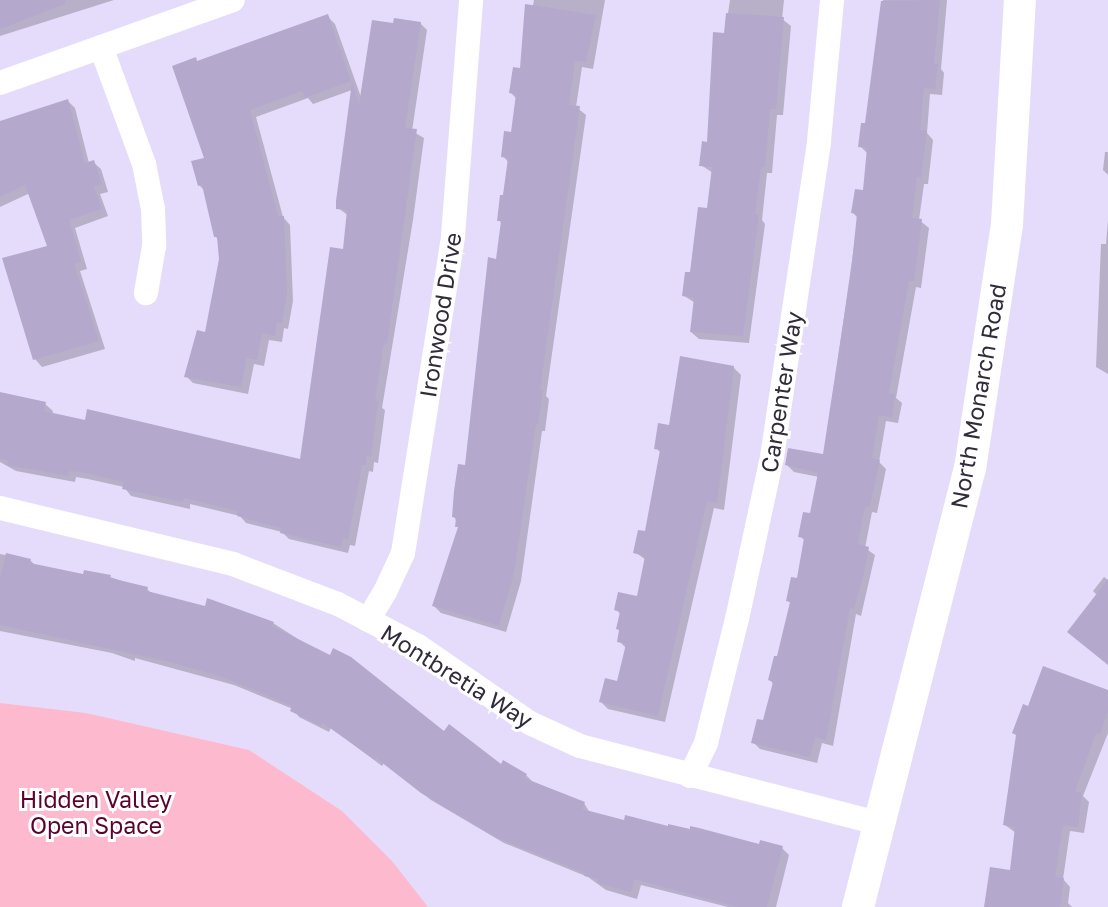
<!DOCTYPE html>
<style>
body{margin:0}
#map{position:relative;width:1108px;height:907px;overflow:hidden;background:#e5dcfb;font-family:"Golos Text",sans-serif}
div>[style]{position:absolute}
.green>*{inset:0;background:#fdbacf}
.shadow>*{inset:0;background:#0003}
.building>*{inset:0;background:#b4a9cd}
.minor>*{height:24px;margin:-12px;padding:0 12px;transform-origin:12px;border-radius:12px;background:#fff}
.tertiary>*{height:32px;margin:-16px;padding:0 16px;transform-origin:16px;border-radius:16px;background:#fff}
span{translate:-50% -50%;white-space:nowrap;text-align:center;line-height:1.15;-webkit-text-stroke:6px #fff;paint-order:stroke}
.street-label{font-size:23px;color:#312c3b}
.park-label{font-size:23px;color:#5b032f}
</style>
<div id="map">
<div class="green">
<i style="clip-path:polygon(0 703px,86px 713px,249px 750px,342px 811px,392px 861px,428px 907px,0 907px)"></i>
</div>
<div class="shadow">
<i style="clip-path:polygon(0 0,114px 0,0 36px)"></i>
<i style="clip-path:polygon(534px 0,605px 0,593px 69px,582px 67px,576px 107px,586px 115px,546px 396px,549px 399px,545px 431px,542px 431px,521px 581px,506px 632px,441px 613px,434px 606px,460px 529px,454px 516px,467px 467px,498px 261px,502px 224px,499px 220px,509px 163px,503px 156px,513px 134px,517px 99px,511px 93px,521px 70px)"></i>
<i style="clip-path:polygon(730px 0,784px 0,782px 19px,791px 26px,783px 115px,777px 115px,772px 173px,767px 173px,762px 220px,765px 224px,749px 343px,699px 339px,691px 332px,695px 303px,683px 295px,709px 210px,713px 173px,701px 165px,708px 144px)"></i>
<i style="clip-path:polygon(883px 0,947px 0,941px 69px,944px 73px,942px 95px,930px 94px,927px 133px,933px 140px,928px 184px,924px 184px,919px 220px,929px 228px,921px 288px,916px 287px,896px 398px,902px 403px,898px 423px,886px 421px,879px 462px,886px 469px,877px 513px,872px 512px,865px 548px,875px 555px,861px 616px,856px 614px,833px 746px,822px 743px,817px 763px,760px 749px,753px 742px,765px 722px,774px 685px,770px 680px,779px 659px,791px 604px,788px 600px,798px 580px,805px 541px,800px 536px,812px 515px,819px 477px,794px 472px,787px 465px,824px 457px,858px 218px,853px 213px,864px 192px,868px 154px,860px 146px,867px 125px)"></i>
<i style="clip-path:polygon(328px 17px,335px 24px,362px 100px,395px 25px,420px 23px,427px 30px,412px 131px,424px 138px,413px 220px,382px 408px,385px 410px,378px 463px,374px 462px,373px 472px,369px 471px,355px 546px,350px 545px,348px 553px,289px 539px,282px 532px,246px 523px,240px 516px,190px 504px,190px 509px,131px 496px,124px 487px,88px 479px,76px 477px,75px 482px,16px 471px,0 462px,0 393px,45px 404px,53px 411px,52px 415px,302px 461px,344px 251px,349px 216px,338px 208px,352px 90px,313px 104px,308px 98px,256px 117px,283px 217px,290px 225px,293px 301px,288px 329px,284px 328px,282px 342px,269px 340px,264px 366px,254px 364px,248px 394px,193px 383px,186px 376px,207px 334px,220px 259px,219px 240px,215px 236px,205px 191px,199px 185px,206px 159px,195px 59px,199px 63px)"></i>
<i style="clip-path:polygon(68px 101px,75px 108px,89px 163px,93px 162px,101px 169px,108px 192px,100px 194px,108px 216px,75px 228px,87px 269px,80px 271px,105px 349px,42px 367px,35px 359px,49px 247px,30px 193px,0 207px,0 123px)"></i>
<i style="clip-path:polygon(1105px 152px,1108px 152px,1108px 175px,1103px 170px)"></i>
<i style="clip-path:polygon(1108px 220px,1108px 374px,1096px 367px,1101px 244px,1106px 244px)"></i>
<i style="clip-path:polygon(733px 367px,741px 375px,724px 510px,714px 508px,665px 722px,608px 709px,601px 702px,619px 683px,627px 649px,619px 641px,621px 615px,616px 609px,638px 598px,646px 560px,635px 552px,646px 534px,661px 453px,656px 448px,671px 427px)"></i>
<i style="clip-path:polygon(0 554px,30px 560px,36px 566px,84px 576px,110px 577px,147px 589px,152px 594px,206px 608px,237px 609px,273px 623px,444px 733px,501px 766px,526px 775px,533px 782px,584px 803px,590px 813px,625px 822px,782px 848px,789px 855px,776px 907px,728px 907px,641px 885px,637px 899px,606px 890px,588px 877px,504px 843px,431px 800px,384px 763px,382px 766px,331px 728px,329px 732px,299px 717px,293px 709px,234px 685px,135px 658px,135px 661px,112px 653px,0 631px)"></i>
<i style="clip-path:polygon(1104px 577px,1108px 580px,1108px 664px,1069px 632px,1098px 596px,1093px 591px)"></i>
<i style="clip-path:polygon(1108px 692px,1108px 733px,1083px 796px,1089px 802px,1084px 833px,1070px 831px,1063px 879px,1070px 887px,1068px 903px,1072px 907px,986px 907px,1011px 872px,1016px 833px,1005px 825px,1029px 708px)"></i>
</div>
<div class="building">
<i style="clip-path:polygon(0 0,65px 0,65px 4px,0 29px)"></i>
<i style="clip-path:polygon(940px 0,934px 64px,938px 64px,935px 89px,924px 88px,920px 130px,927px 131px,921px 178px,917px 177px,912px 218px,922px 219px,914px 281px,909px 281px,889px 393px,895px 394px,892px 417px,879px 415px,872px 458px,880px 460px,870px 507px,865px 506px,858px 544px,869px 547px,864px 573px,854px 609px,850px 608px,826px 740px,815px 737px,810px 757px,751px 743px,757px 719px,763px 720px,773px 682px,768px 680px,774px 656px,777px 656px,790px 602px,786px 601px,791px 577px,797px 578px,804px 538px,798px 537px,803px 512px,810px 513px,818px 473px,785px 465px,788px 448px,823px 454px,851px 272px,857px 214px,851px 213px,855px 189px,863px 190px,867px 148px,858px 147px,861px 123px,865px 123px,881px 1px)"></i>
<i style="clip-path:polygon(525px 4px,596px 15px,586px 62px,575px 61px,569px 105px,580px 106px,540px 390px,543px 390px,538px 424px,536px 424px,514px 573px,499px 626px,432px 606px,458px 527px,455px 527px,456px 518px,452px 517px,454px 491px,458px 464px,465px 465px,488px 257px,496px 259px,501px 221px,497px 221px,500px 195px,503px 195px,508px 158px,501px 157px,504px 131px,511px 132px,516px 94px,509px 93px,513px 67px,520px 68px)"></i>
<i style="clip-path:polygon(726px 13px,784px 17px,776px 109px,770px 109px,765px 167px,761px 167px,755px 214px,759px 215px,743px 336px,690px 332px,694px 298px,682px 296px,685px 272px,690px 272px,698px 207px,707px 208px,712px 167px,699px 166px,702px 141px,707px 142px,713px 32px,724px 33px)"></i>
<i style="clip-path:polygon(328px 14px,351px 81px,305px 98px,302px 91px,250px 110px,278px 216px,284px 216px,287px 293px,282px 323px,277px 322px,275px 336px,262px 333px,257px 360px,247px 358px,241px 387px,184px 377px,197px 330px,205px 332px,219px 259px,217px 237px,214px 237px,202px 185px,198px 186px,191px 161px,204px 158px,172px 66px,196px 57px,197px 61px)"></i>
<i style="clip-path:polygon(394px 18px,421px 22px,405px 128px,417px 129px,387px 344px,384px 343px,375px 401px,378px 401px,371px 457px,367px 456px,366px 465px,362px 465px,348px 540px,343px 538px,341px 547px,280px 533px,281px 528px,237px 516px,238px 511px,184px 498px,183px 502px,122px 489px,124px 482px,80px 472px,69px 471px,68px 476px,7px 465px,8px 460px,0 459px,0 392px,46px 402px,44px 411px,85px 420px,87px 409px,300px 459px,330px 247px,343px 249px,347px 210px,336px 209px,336px 201px,352px 82px,359px 104px,372px 20px,393px 23px)"></i>
<i style="clip-path:polygon(68px 99px,85px 163px,94px 160px,102px 184px,94px 187px,102px 209px,69px 220px,81px 262px,74px 264px,99px 341px,33px 360px,2px 258px,47px 246px,25px 185px,0 197px,0 121px)"></i>
<i style="clip-path:polygon(680px 356px,734px 366px,717px 503px,707px 501px,658px 716px,599px 702px,605px 678px,617px 681px,626px 644px,617px 642px,619px 630px,616px 629px,620px 612px,614px 610px,618px 592px,637px 596px,645px 556px,633px 553px,638px 530px,645px 531px,660px 450px,654px 449px,658px 423px,669px 425px)"></i>
<i style="clip-path:polygon(6px 553px,31px 559px,30px 563px,83px 574px,84px 570px,111px 575px,110px 578px,148px 587px,147px 591px,205px 606px,207px 598px,274px 622px,272px 626px,330px 655px,333px 648px,351px 657px,444px 731px,449px 724px,501px 764px,503px 760px,527px 774px,524px 778px,585px 802px,582px 809px,624px 820px,625px 815px,668px 826px,668px 824px,690px 829px,690px 826px,699px 828px,759px 844px,760px 840px,783px 846px,767px 907px,738px 907px,634px 879px,631px 892px,597px 883px,598px 879px,584px 876px,585px 873px,495px 837px,421px 793px,376px 758px,375px 760px,323px 723px,321px 726px,290px 711px,292px 706px,225px 678px,170px 662px,0 625px,0 579px)"></i>
<i style="clip-path:polygon(1108px 579px,1108px 665px,1067px 632px)"></i>
<i style="clip-path:polygon(1043px 666px,1108px 690px,1108px 711px,1100px 734px,1096px 733px,1075px 792px,1082px 793px,1078px 827px,1063px 825px,1055px 877px,1064px 878px,1060px 907px,984px 907px,990px 867px,1010px 870px,1015px 827px,1003px 825px,1016px 735px,1012px 733px,1023px 704px,1028px 706px)"></i>
</div>
<div class="minor">
<i style="left:101px;top:47px;width:125px;rotate:69.8deg"></i>
<i style="left:144px;top:164px;width:46px;rotate:78.7deg"></i>
<i style="left:153px;top:209px;width:37px;rotate:88deg"></i>
<i style="left:154px;top:246px;width:48px;rotate:99.7deg"></i>
<i style="left:0;top:83px;width:247px;rotate:-19.6deg"></i>
<i style="left:0;top:508px;width:240px;rotate:13.5deg"></i>
<i style="left:233px;top:564px;width:112px;rotate:20.9deg"></i>
<i style="left:338px;top:604px;width:90px;rotate:27.7deg"></i>
<i style="left:418px;top:646px;width:136px;rotate:34.5deg"></i>
<i style="left:530px;top:723px;width:55px;rotate:24.7deg"></i>
<i style="left:580px;top:746px;width:308px;rotate:14.5deg"></i>
<i style="left:368px;top:620px;width:33px;rotate:-59deg"></i>
<i style="left:385px;top:592px;width:43px;rotate:-65.2deg"></i>
<i style="left:403px;top:553px;width:321px;rotate:-81deg"></i>
<i style="left:453px;top:236px;width:237px;rotate:-85.6deg"></i>
<i style="left:690px;top:776px;width:37px;rotate:-64deg"></i>
<i style="left:706px;top:743px;width:128px;rotate:-76deg"></i>
<i style="left:737px;top:619px;width:166px;rotate:-77.8deg"></i>
<i style="left:772px;top:457px;width:319px;rotate:-81.5deg"></i>
<i style="left:819px;top:141px;width:142px;rotate:-84.7deg"></i>
</div>
<div class="tertiary">
<i style="left:858px;top:907px;width:452px;rotate:-75.7deg"></i>
<i style="left:970px;top:469px;width:248px;rotate:-81.4deg"></i>
<i style="left:1007px;top:224px;width:224px;rotate:-86.7deg"></i>
</div>
<div class="street-label">
<span style="left:440px;top:315px;rotate:-81deg">Ironwood Drive</span>
<span style="left:781px;top:392px;rotate:-81deg">Carpenter Way</span>
<span style="left:978px;top:396px;rotate:-80deg">North Monarch Road</span>
<span style="left:457px;top:676px;rotate:32deg">Montbretia Way</span>
</div>
<div class="park-label">
<span style="left:96px;top:812px">Hidden Valley<br>Open Space</span>
</div>
</div>
